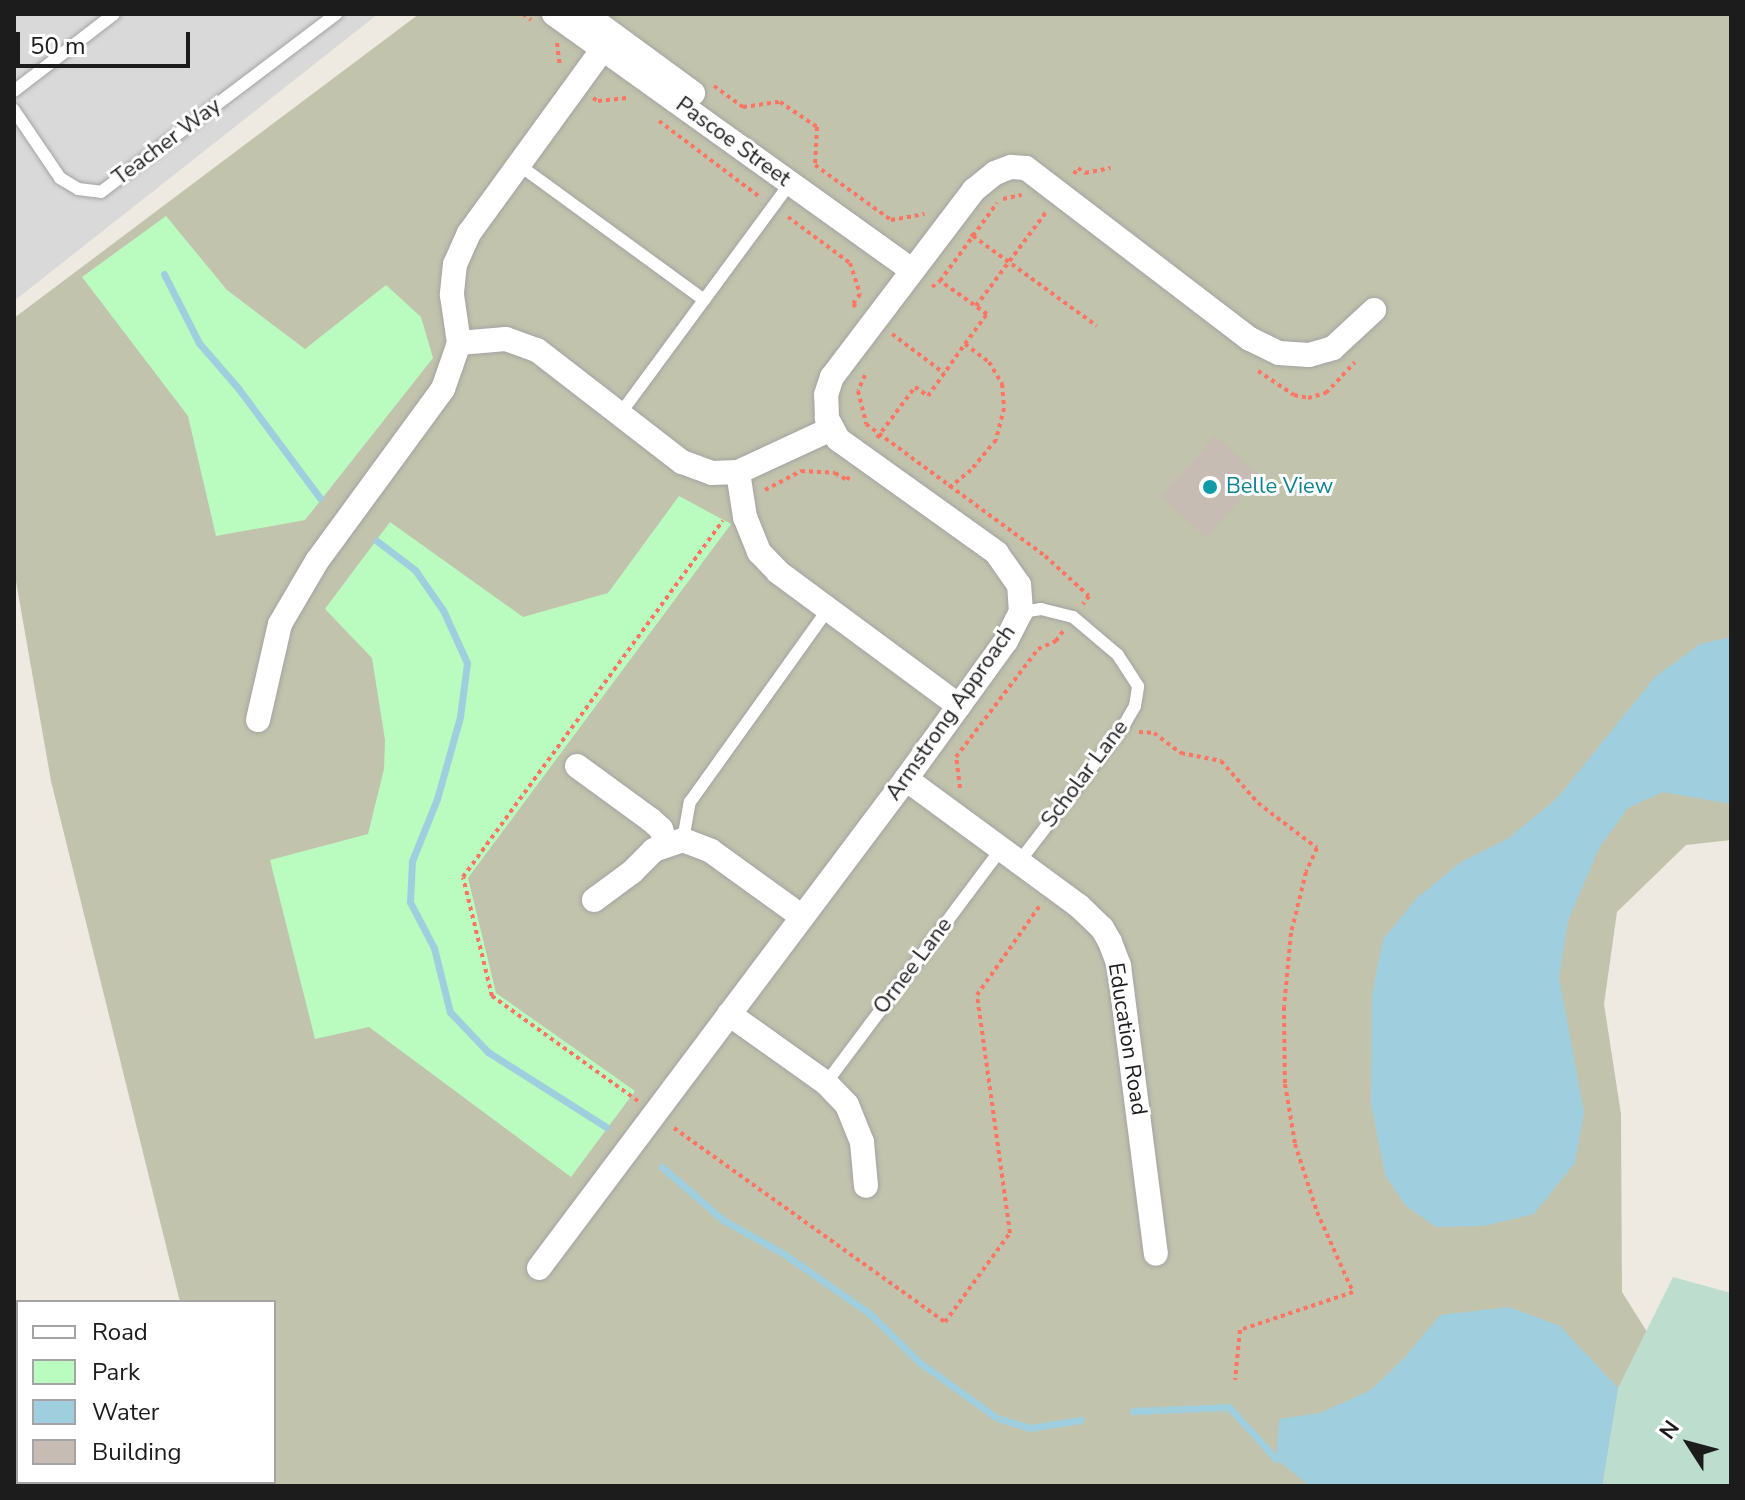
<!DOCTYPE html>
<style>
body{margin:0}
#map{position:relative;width:1745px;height:1500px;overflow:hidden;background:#eeeae1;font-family:"Nunito Sans",sans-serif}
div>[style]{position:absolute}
.residential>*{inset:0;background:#dad9d9}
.construction>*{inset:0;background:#c2c3ac}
.wetland>*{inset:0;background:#bdddcf}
.park>*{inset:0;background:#bafbc0}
.water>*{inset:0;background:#9fcfde}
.stream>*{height:7px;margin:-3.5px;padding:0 3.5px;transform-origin:3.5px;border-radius:3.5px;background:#9fcfde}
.building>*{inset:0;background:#c6bcb4;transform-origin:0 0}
.path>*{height:4px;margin-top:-2px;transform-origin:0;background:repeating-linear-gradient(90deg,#ff7361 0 4px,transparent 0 8px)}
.roads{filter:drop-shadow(0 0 2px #a3a3a3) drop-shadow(0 0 2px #a3a3a3)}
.lane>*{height:12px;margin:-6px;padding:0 6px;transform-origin:6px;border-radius:6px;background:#fff}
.street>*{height:24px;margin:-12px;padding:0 12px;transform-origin:12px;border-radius:12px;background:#fff}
.highway>*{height:44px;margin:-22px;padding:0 22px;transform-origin:22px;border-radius:22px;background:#e98495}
.dots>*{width:22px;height:22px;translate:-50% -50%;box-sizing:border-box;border:4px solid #fff;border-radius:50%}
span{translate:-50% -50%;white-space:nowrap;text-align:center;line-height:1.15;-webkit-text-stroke:6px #fff;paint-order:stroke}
.street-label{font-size:22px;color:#1c1c1c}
.culture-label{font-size:22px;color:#0d838f}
.left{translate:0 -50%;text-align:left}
.frame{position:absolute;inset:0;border:16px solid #1c1c1c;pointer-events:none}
.legend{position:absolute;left:16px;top:1300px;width:260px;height:184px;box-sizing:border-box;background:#fff;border:2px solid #a4a4a4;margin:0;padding:10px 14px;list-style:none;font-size:24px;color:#1c1c1c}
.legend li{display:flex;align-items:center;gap:16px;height:40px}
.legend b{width:40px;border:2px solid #a4a4a4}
.north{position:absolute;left:1649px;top:1404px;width:80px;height:80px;-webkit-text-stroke:6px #fff;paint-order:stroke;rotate:306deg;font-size:22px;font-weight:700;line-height:32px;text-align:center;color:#1c1c1c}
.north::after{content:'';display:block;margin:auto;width:28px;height:36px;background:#1c1c1c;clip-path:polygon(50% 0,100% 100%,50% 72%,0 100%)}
.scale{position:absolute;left:16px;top:32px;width:174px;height:36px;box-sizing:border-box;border:4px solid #1c1c1c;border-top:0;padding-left:10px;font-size:24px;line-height:28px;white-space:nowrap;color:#1c1c1c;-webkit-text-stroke:6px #fff;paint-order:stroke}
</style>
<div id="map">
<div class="residential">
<i style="clip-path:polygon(14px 14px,378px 14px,14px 301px)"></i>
</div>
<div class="construction">
<i style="clip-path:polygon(419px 14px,1731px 14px,1731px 840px,1686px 845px,1617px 912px,1604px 1004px,1621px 1114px,1622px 1292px,1706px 1426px,1731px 1486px,229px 1486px,228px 1482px,274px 1482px,274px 1302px,180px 1302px,51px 781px,14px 570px,14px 318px)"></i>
</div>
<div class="wetland">
<i style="clip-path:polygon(1673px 1277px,1731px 1293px,1731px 1486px,1602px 1486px,1618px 1388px)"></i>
</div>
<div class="park">
<i style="clip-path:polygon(166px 216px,227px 290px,305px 349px,386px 285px,421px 317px,433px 358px,305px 520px,216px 536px,188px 416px,82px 277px)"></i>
<i style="clip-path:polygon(679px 496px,731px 524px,468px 878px,496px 993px,635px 1091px,571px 1177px,369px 1027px,315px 1039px,270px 860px,368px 834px,384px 769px,385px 740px,372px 658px,325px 609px,390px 522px,523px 617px,608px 593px)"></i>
</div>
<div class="water">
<i style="clip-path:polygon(1731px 637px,1731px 804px,1663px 792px,1628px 808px,1599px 848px,1568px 921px,1559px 977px,1584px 1112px,1575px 1163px,1534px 1214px,1483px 1226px,1436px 1227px,1406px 1206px,1385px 1175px,1371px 1104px,1372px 994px,1383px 939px,1417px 898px,1461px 862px,1509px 838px,1557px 798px,1655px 677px,1700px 644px)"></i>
<i style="clip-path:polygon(1509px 1307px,1560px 1326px,1618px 1388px,1602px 1486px,1310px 1486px,1276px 1459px,1279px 1419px,1320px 1413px,1371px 1390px,1404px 1358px,1440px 1315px)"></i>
</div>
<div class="stream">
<i style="left:164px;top:274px;width:77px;rotate:63.1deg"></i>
<i style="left:199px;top:343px;width:60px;rotate:49.1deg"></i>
<i style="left:238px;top:388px;width:137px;rotate:53.3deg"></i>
<i style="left:377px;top:541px;width:48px;rotate:37.3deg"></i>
<i style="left:415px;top:570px;width:49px;rotate:55deg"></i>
<i style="left:443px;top:610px;width:58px;rotate:65.6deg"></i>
<i style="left:467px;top:663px;width:54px;rotate:97.4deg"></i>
<i style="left:460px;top:717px;width:85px;rotate:105.7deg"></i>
<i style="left:437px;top:799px;width:67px;rotate:112deg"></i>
<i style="left:412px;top:861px;width:41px;rotate:92.8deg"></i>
<i style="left:410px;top:902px;width:52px;rotate:62.4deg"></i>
<i style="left:434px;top:948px;width:66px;rotate:76deg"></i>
<i style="left:450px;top:1012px;width:55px;rotate:46.5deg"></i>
<i style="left:488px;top:1052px;width:140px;rotate:32.4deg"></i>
<i style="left:662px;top:1167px;width:81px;rotate:41deg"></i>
<i style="left:723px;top:1220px;width:70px;rotate:29.1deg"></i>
<i style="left:784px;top:1254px;width:103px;rotate:34.8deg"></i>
<i style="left:869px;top:1313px;width:70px;rotate:44.4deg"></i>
<i style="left:919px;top:1362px;width:96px;rotate:35.7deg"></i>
<i style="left:997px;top:1418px;width:34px;rotate:17deg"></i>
<i style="left:1030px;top:1428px;width:51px;rotate:-9.1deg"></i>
<i style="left:1133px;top:1411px;width:96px;rotate:-2.4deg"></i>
<i style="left:1229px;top:1407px;width:70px;rotate:47.9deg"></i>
</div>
<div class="building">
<i style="left:1215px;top:436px;width:61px;height:81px;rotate:42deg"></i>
</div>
<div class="path">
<i style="left:523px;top:14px;width:10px;rotate:37deg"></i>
<i style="left:557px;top:43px;width:23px;rotate:83deg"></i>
<i style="left:714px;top:86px;width:36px;rotate:36deg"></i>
<i style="left:743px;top:107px;width:37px;rotate:-8deg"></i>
<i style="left:780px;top:102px;width:45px;rotate:34deg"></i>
<i style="left:817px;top:127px;width:38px;rotate:93deg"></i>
<i style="left:815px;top:165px;width:94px;rotate:35.9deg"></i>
<i style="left:891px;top:220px;width:34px;rotate:-10deg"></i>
<i style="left:593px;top:98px;width:6px;rotate:31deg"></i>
<i style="left:598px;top:101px;width:29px;rotate:-6deg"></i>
<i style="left:659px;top:121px;width:128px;rotate:37deg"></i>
<i style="left:1074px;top:174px;width:7px;rotate:-56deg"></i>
<i style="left:1078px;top:168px;width:9px;rotate:36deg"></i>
<i style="left:1085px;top:173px;width:26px;rotate:-11deg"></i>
<i style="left:1003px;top:199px;width:19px;rotate:-12deg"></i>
<i style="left:788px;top:217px;width:77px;rotate:36.6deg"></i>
<i style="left:850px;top:263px;width:33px;rotate:72deg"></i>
<i style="left:860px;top:294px;width:12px;rotate:125deg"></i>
<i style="left:853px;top:304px;width:4px;rotate:45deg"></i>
<i style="left:971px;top:234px;width:3px;rotate:45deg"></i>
<i style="left:973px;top:236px;width:41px;rotate:-54deg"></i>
<i style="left:932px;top:287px;width:10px;rotate:-37deg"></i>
<i style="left:976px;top:306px;width:117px;rotate:-53.3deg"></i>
<i style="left:892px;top:334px;width:65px;rotate:36.9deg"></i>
<i style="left:965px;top:344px;width:37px;rotate:-54deg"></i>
<i style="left:987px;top:314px;width:57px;rotate:-144.9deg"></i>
<i style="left:940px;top:281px;width:56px;rotate:-53.7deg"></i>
<i style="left:973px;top:236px;width:153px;rotate:36deg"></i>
<i style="left:1258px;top:371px;width:43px;rotate:33.7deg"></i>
<i style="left:1294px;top:395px;width:14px;rotate:12deg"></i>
<i style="left:1308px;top:398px;width:19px;rotate:-16deg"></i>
<i style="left:1326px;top:393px;width:42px;rotate:-46.9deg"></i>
<i style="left:865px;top:375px;width:17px;rotate:114deg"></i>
<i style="left:858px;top:391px;width:34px;rotate:76deg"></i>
<i style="left:866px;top:424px;width:222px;rotate:36.4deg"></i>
<i style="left:1045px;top:556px;width:59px;rotate:42.3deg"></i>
<i style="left:1089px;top:596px;width:10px;rotate:127deg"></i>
<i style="left:877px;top:438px;width:64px;rotate:-53.3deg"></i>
<i style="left:915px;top:387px;width:16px;rotate:35deg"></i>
<i style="left:928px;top:396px;width:64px;rotate:-54.6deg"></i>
<i style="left:965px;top:344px;width:30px;rotate:37deg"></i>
<i style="left:989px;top:362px;width:26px;rotate:59deg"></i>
<i style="left:1002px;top:384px;width:24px;rotate:85deg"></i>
<i style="left:1004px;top:408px;width:33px;rotate:104deg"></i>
<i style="left:996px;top:440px;width:39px;rotate:130deg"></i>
<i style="left:971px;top:470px;width:32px;rotate:141deg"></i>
<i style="left:765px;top:490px;width:41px;rotate:-27.8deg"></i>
<i style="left:801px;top:471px;width:34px;rotate:3deg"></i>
<i style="left:835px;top:473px;width:14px;rotate:30deg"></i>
<i style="left:847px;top:480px;width:7px;rotate:-56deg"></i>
<i style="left:1139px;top:732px;width:15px;rotate:4deg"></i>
<i style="left:1154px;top:733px;width:34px;rotate:37deg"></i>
<i style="left:1181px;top:753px;width:41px;rotate:11.3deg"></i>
<i style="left:1221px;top:761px;width:56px;rotate:48.6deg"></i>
<i style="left:1258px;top:803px;width:74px;rotate:37.3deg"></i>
<i style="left:1317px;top:848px;width:26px;rotate:115deg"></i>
<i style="left:1306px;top:872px;width:63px;rotate:103.8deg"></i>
<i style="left:1291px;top:933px;width:74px;rotate:95.4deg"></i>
<i style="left:1284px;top:1007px;width:77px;rotate:89.3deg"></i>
<i style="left:1285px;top:1084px;width:61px;rotate:80.5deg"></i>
<i style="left:1295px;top:1144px;width:71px;rotate:72.1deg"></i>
<i style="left:1317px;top:1212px;width:88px;rotate:65.8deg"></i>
<i style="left:1353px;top:1292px;width:119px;rotate:161.4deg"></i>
<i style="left:1240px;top:1330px;width:50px;rotate:95.7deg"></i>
<i style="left:960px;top:788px;width:31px;rotate:-97deg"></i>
<i style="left:956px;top:757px;width:136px;rotate:-52.8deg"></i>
<i style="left:1038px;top:649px;width:20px;rotate:-24deg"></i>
<i style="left:1056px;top:641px;width:12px;rotate:-55deg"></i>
<i style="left:638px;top:1101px;width:180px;rotate:-144.3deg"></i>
<i style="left:492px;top:996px;width:122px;rotate:-103.7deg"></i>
<i style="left:463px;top:877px;width:441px;rotate:-53.9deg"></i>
<i style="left:674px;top:1128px;width:333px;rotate:35.6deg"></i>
<i style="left:945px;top:1322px;width:110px;rotate:-53.9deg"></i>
<i style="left:1010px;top:1233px;width:240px;rotate:-97.9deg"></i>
<i style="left:977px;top:995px;width:111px;rotate:-54.9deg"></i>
</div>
<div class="roads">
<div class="lane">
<i style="left:14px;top:91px;width:126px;rotate:-37.6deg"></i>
<i style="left:14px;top:110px;width:82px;rotate:55.9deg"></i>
<i style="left:60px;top:178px;width:21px;rotate:31deg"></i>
<i style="left:78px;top:189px;width:23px;rotate:7deg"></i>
<i style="left:101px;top:192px;width:295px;rotate:-37.1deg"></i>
<i style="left:519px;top:165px;width:229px;rotate:36.1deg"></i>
<i style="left:620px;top:414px;width:287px;rotate:-53.6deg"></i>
<i style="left:683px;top:840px;width:39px;rotate:-80deg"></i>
<i style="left:690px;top:802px;width:237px;rotate:-54.4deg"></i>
<i style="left:1019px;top:862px;width:173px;rotate:-52.5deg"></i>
<i style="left:1124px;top:725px;width:22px;rotate:-60deg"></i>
<i style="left:1135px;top:706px;width:20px;rotate:-81deg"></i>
<i style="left:1138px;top:686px;width:37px;rotate:-123deg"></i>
<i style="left:1118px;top:655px;width:59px;rotate:-139.8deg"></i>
<i style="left:1073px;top:617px;width:33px;rotate:-166deg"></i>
<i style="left:1041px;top:609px;width:20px;rotate:171deg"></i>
<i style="left:826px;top:1083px;width:292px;rotate:-53.2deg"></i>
</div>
<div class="street">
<i style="left:554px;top:14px;width:439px;rotate:35.6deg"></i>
<i style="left:585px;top:14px;width:134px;rotate:36.2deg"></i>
<i style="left:613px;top:35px;width:245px;rotate:126deg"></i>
<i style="left:469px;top:233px;width:34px;rotate:114deg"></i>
<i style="left:455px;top:264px;width:31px;rotate:96deg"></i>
<i style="left:452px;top:295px;width:49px;rotate:81.7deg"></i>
<i style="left:459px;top:343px;width:47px;rotate:-4.9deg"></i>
<i style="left:506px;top:339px;width:33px;rotate:20deg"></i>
<i style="left:537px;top:350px;width:183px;rotate:37.7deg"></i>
<i style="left:682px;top:462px;width:32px;rotate:20deg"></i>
<i style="left:712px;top:473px;width:26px;rotate:-2deg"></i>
<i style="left:831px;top:429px;width:102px;rotate:155.2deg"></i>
<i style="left:738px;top:472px;width:46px;rotate:81.2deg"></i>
<i style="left:745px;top:517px;width:38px;rotate:68deg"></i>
<i style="left:759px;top:552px;width:28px;rotate:46deg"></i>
<i style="left:778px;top:572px;width:225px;rotate:36.5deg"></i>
<i style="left:258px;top:720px;width:98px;rotate:-77.1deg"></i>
<i style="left:280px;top:624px;width:73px;rotate:-59.6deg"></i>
<i style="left:317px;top:561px;width:213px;rotate:-53.8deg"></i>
<i style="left:443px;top:389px;width:49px;rotate:-70.8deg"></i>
<i style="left:577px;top:766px;width:92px;rotate:36.1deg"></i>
<i style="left:651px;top:820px;width:13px;rotate:42deg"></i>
<i style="left:661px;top:829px;width:16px;rotate:72deg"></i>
<i style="left:906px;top:779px;width:215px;rotate:36.3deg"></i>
<i style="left:1079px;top:906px;width:32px;rotate:44deg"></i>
<i style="left:1102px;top:928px;width:16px;rotate:60deg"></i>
<i style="left:1110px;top:942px;width:26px;rotate:69deg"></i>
<i style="left:1119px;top:966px;width:290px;rotate:82.7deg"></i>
<i style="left:594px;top:900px;width:47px;rotate:-36.4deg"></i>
<i style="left:632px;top:872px;width:31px;rotate:-45deg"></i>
<i style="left:654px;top:850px;width:31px;rotate:-19deg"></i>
<i style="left:683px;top:840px;width:30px;rotate:21deg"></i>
<i style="left:711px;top:851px;width:111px;rotate:35.8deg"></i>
<i style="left:729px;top:1014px;width:119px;rotate:35.4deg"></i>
<i style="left:826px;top:1083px;width:30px;rotate:46deg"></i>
<i style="left:847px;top:1105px;width:40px;rotate:68deg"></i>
<i style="left:862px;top:1142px;width:44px;rotate:84.8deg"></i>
<i style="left:539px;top:1268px;width:611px;rotate:-53.11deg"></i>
<i style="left:906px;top:779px;width:170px;rotate:-54.1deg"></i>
<i style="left:1006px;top:641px;width:33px;rotate:-63deg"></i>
<i style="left:1021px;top:612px;width:27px;rotate:-94deg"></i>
<i style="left:1019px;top:585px;width:39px;rotate:-125deg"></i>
<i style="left:997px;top:553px;width:196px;rotate:-144.4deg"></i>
<i style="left:838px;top:439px;width:24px;rotate:-118deg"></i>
<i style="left:827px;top:418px;width:23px;rotate:-92deg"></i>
<i style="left:826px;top:395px;width:19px;rotate:-72deg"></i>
<i style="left:832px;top:377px;width:235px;rotate:-52.8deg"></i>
<i style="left:974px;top:190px;width:27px;rotate:-39deg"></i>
<i style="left:995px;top:173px;width:17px;rotate:-21deg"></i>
<i style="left:1011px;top:167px;width:15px;rotate:4deg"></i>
<i style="left:1026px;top:168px;width:282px;rotate:37.4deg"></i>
<i style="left:1250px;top:339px;width:32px;rotate:26deg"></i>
<i style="left:1279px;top:353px;width:30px;rotate:4deg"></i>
<i style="left:1309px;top:355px;width:25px;rotate:-16deg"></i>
<i style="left:1333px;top:348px;width:56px;rotate:-42.8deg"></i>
</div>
<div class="highway">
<i style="left:14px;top:1351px;width:22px;rotate:80deg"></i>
<i style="left:40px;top:1482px;width:4px;rotate:76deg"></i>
</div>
</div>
<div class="dots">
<i style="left:1210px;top:487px;background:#0f9aa8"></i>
</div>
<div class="street-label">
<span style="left:167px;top:142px;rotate:-37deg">Teacher Way</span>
<span style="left:733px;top:142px;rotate:36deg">Pascoe Street</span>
<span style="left:951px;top:713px;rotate:-55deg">Armstrong Approach</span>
<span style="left:1085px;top:774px;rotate:-53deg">Scholar Lane</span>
<span style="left:913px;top:966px;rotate:-53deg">Ornee Lane</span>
<span style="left:1127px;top:1039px;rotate:81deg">Education Road</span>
</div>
<div class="culture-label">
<span class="left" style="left:1226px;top:487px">Belle View</span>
</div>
<div class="frame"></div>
<ul class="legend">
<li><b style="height:10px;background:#fff"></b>Road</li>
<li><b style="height:22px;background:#bafbc0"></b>Park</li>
<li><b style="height:22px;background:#9fcfde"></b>Water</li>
<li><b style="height:22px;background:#c6bcb4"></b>Building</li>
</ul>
<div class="north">N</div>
<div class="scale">50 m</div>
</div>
